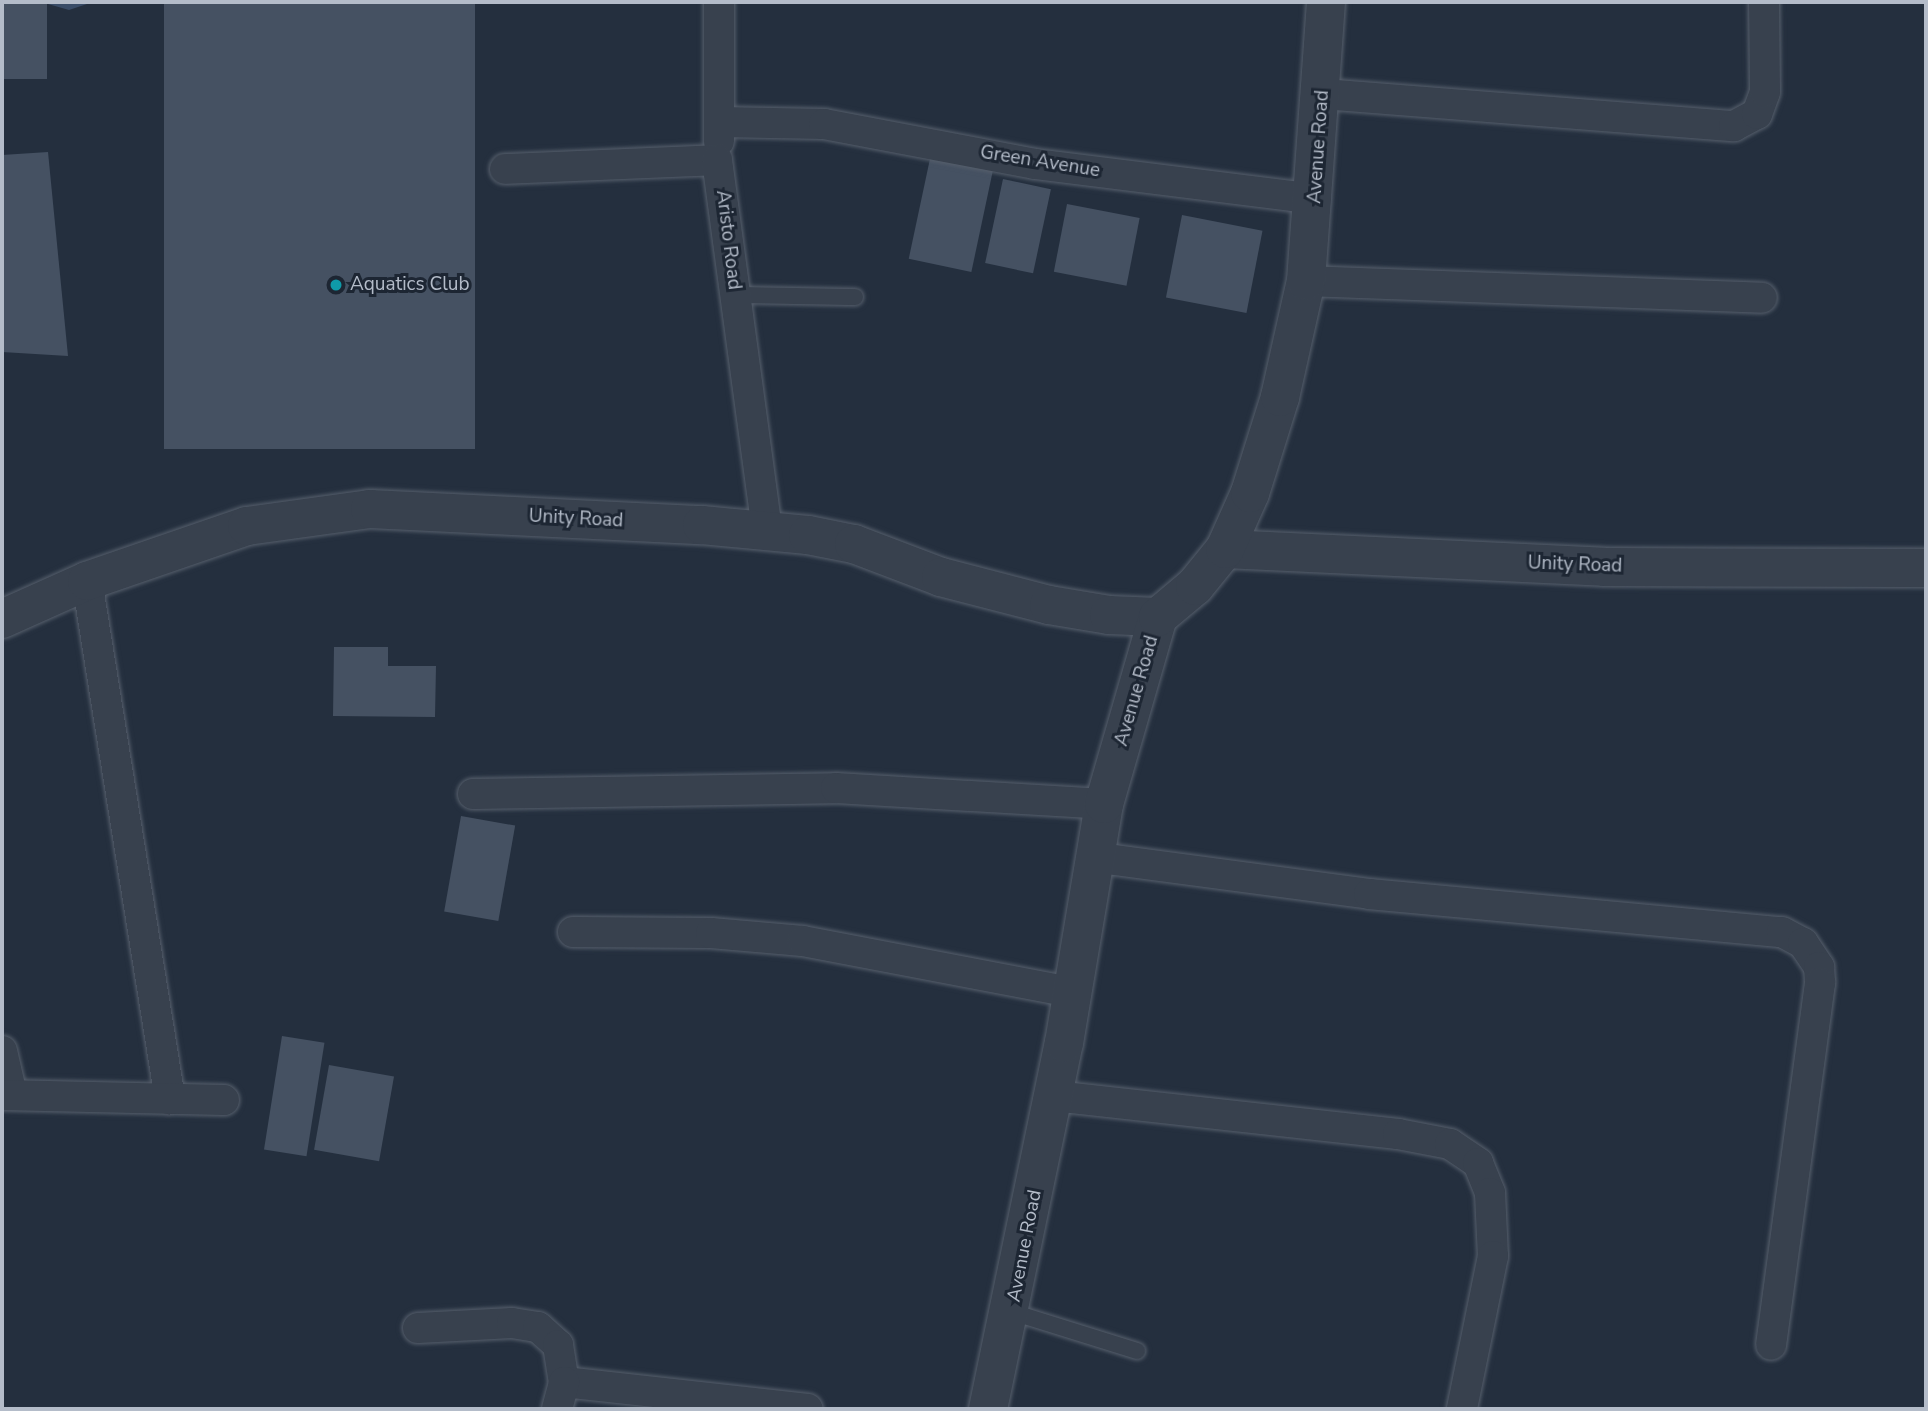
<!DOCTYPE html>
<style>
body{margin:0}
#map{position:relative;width:1928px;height:1411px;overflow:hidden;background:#242f3e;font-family:"Nunito Sans",sans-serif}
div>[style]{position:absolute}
.water>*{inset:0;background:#394c67}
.building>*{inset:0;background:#455162;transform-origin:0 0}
.roads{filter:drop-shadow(0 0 2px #565f6c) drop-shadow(0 0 2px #565f6c)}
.service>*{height:16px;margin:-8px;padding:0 8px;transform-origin:8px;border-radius:8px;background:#38414e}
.minor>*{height:30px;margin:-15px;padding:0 15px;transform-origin:15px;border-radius:15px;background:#38414e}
.tertiary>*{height:38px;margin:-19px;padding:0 19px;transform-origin:19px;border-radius:19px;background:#38414e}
.dots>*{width:19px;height:19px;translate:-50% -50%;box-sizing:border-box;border:4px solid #1d2633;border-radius:50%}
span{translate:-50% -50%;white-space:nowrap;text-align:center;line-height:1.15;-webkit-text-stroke:6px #1d2633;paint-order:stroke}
.street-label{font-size:19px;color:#b4bcc9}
.poi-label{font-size:19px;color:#b4bcc9}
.left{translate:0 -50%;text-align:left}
.frame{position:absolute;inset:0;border:4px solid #b4bcc9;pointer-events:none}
</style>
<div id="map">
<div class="water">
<i style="clip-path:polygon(41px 2px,93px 2px,69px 10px)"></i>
</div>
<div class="building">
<i style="left:2px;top:2px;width:45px;height:77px"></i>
<i style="left:164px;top:2px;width:311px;height:447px"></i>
<i style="clip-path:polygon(48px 152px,68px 356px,2px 352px,2px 155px)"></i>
<i style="left:931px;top:154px;width:64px;height:107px;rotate:12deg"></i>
<i style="left:1003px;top:179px;width:49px;height:86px;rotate:12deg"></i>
<i style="left:1067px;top:204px;width:74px;height:69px;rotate:11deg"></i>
<i style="left:1182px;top:215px;width:82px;height:84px;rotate:11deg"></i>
<i style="clip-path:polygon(334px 647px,388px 647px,388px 666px,436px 666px,435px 717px,333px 716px)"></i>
<i style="left:461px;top:816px;width:55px;height:97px;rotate:10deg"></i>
<i style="left:282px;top:1036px;width:43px;height:115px;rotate:9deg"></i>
<i style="left:329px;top:1065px;width:66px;height:86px;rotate:10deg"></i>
</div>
<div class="roads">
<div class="service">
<i style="left:735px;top:295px;width:120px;rotate:1deg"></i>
<i style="left:1012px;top:1312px;width:131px;rotate:17.3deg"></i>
</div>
<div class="minor">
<i style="left:1323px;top:94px;width:412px;rotate:4.5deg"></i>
<i style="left:1734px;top:126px;width:26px;rotate:-28deg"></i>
<i style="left:1757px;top:114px;width:23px;rotate:-70deg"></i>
<i style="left:1765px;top:92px;width:90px;rotate:-90.6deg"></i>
<i style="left:720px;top:122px;width:104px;rotate:1.1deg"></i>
<i style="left:824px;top:124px;width:215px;rotate:10.7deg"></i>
<i style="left:1035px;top:164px;width:283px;rotate:7.1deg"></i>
<i style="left:719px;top:141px;width:139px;rotate:-90deg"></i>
<i style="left:505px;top:169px;width:212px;rotate:-2.4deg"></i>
<i style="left:717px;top:160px;width:373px;rotate:82.3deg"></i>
<i style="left:1306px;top:281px;width:456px;rotate:2.1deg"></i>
<i style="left:87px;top:581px;width:525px;rotate:80.9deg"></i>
<i style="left:473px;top:794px;width:363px;rotate:-0.9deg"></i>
<i style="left:836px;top:788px;width:268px;rotate:3.4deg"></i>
<i style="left:1093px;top:857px;width:278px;rotate:7.6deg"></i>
<i style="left:1369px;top:894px;width:415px;rotate:5.3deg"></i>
<i style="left:1782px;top:932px;width:24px;rotate:28deg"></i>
<i style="left:1803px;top:943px;width:29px;rotate:56deg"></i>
<i style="left:1819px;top:967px;width:16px;rotate:86deg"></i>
<i style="left:1820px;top:983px;width:365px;rotate:97.7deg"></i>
<i style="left:573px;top:932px;width:138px;rotate:0.4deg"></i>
<i style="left:711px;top:933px;width:92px;rotate:5deg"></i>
<i style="left:803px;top:941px;width:272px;rotate:10.8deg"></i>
<i style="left:2px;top:1051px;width:45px;rotate:77.2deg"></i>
<i style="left:2px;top:1095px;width:222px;rotate:1.3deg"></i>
<i style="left:1054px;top:1096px;width:346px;rotate:6.3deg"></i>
<i style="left:1398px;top:1134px;width:53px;rotate:10.9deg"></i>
<i style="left:1450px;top:1144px;width:34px;rotate:34deg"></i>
<i style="left:1478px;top:1163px;width:32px;rotate:68deg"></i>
<i style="left:1490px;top:1193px;width:63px;rotate:87.3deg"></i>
<i style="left:1493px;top:1256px;width:156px;rotate:101.5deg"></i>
<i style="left:418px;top:1328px;width:94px;rotate:-3deg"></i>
<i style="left:512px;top:1323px;width:26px;rotate:9deg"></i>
<i style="left:538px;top:1327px;width:27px;rotate:42deg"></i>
<i style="left:558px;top:1345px;width:37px;rotate:81deg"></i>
<i style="left:564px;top:1382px;width:245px;rotate:6.3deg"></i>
<i style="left:557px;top:1409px;width:28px;rotate:-75deg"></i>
</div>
<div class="tertiary">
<i style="left:1225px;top:549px;width:379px;rotate:2.7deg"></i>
<i style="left:1604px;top:567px;width:322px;rotate:0.2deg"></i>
<i style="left:2px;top:619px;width:93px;rotate:-24.1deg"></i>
<i style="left:87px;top:581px;width:169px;rotate:-19deg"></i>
<i style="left:247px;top:526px;width:124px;rotate:-7.9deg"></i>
<i style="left:370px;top:509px;width:332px;rotate:2.8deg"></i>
<i style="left:702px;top:525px;width:106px;rotate:5.4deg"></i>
<i style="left:808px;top:535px;width:47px;rotate:11.1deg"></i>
<i style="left:854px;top:544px;width:93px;rotate:20.8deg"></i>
<i style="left:941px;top:577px;width:112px;rotate:14.5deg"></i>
<i style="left:1049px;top:605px;width:61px;rotate:9.5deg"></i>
<i style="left:1109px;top:615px;width:49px;rotate:2.3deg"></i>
<i style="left:988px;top:1409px;width:374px;rotate:-78.3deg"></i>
<i style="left:1064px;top:1043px;width:242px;rotate:-80.5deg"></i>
<i style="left:1104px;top:804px;width:195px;rotate:-73.9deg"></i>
<i style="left:1158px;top:617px;width:48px;rotate:-40deg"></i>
<i style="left:1195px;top:586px;width:48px;rotate:-51deg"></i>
<i style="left:1225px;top:549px;width:61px;rotate:-65.9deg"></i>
<i style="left:1250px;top:493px;width:101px;rotate:-72.6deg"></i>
<i style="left:1280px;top:397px;width:119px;rotate:-77.4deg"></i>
<i style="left:1306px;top:281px;width:280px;rotate:-85.9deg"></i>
</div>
</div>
<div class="dots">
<i style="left:336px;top:285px;background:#0f9aa8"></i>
</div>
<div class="street-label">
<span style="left:1319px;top:147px;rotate:-86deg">Avenue Road</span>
<span style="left:1040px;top:162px;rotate:9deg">Green Avenue</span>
<span style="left:728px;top:240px;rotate:83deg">Aristo Road</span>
<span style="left:576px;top:519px;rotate:3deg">Unity Road</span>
<span style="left:1575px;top:565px;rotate:2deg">Unity Road</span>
<span style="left:1137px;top:691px;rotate:-74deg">Avenue Road</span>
<span style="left:1025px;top:1246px;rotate:-79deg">Avenue Road</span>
</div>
<div class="poi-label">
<span class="left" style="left:350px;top:285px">Aquatics Club</span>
</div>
<div class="frame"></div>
</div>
